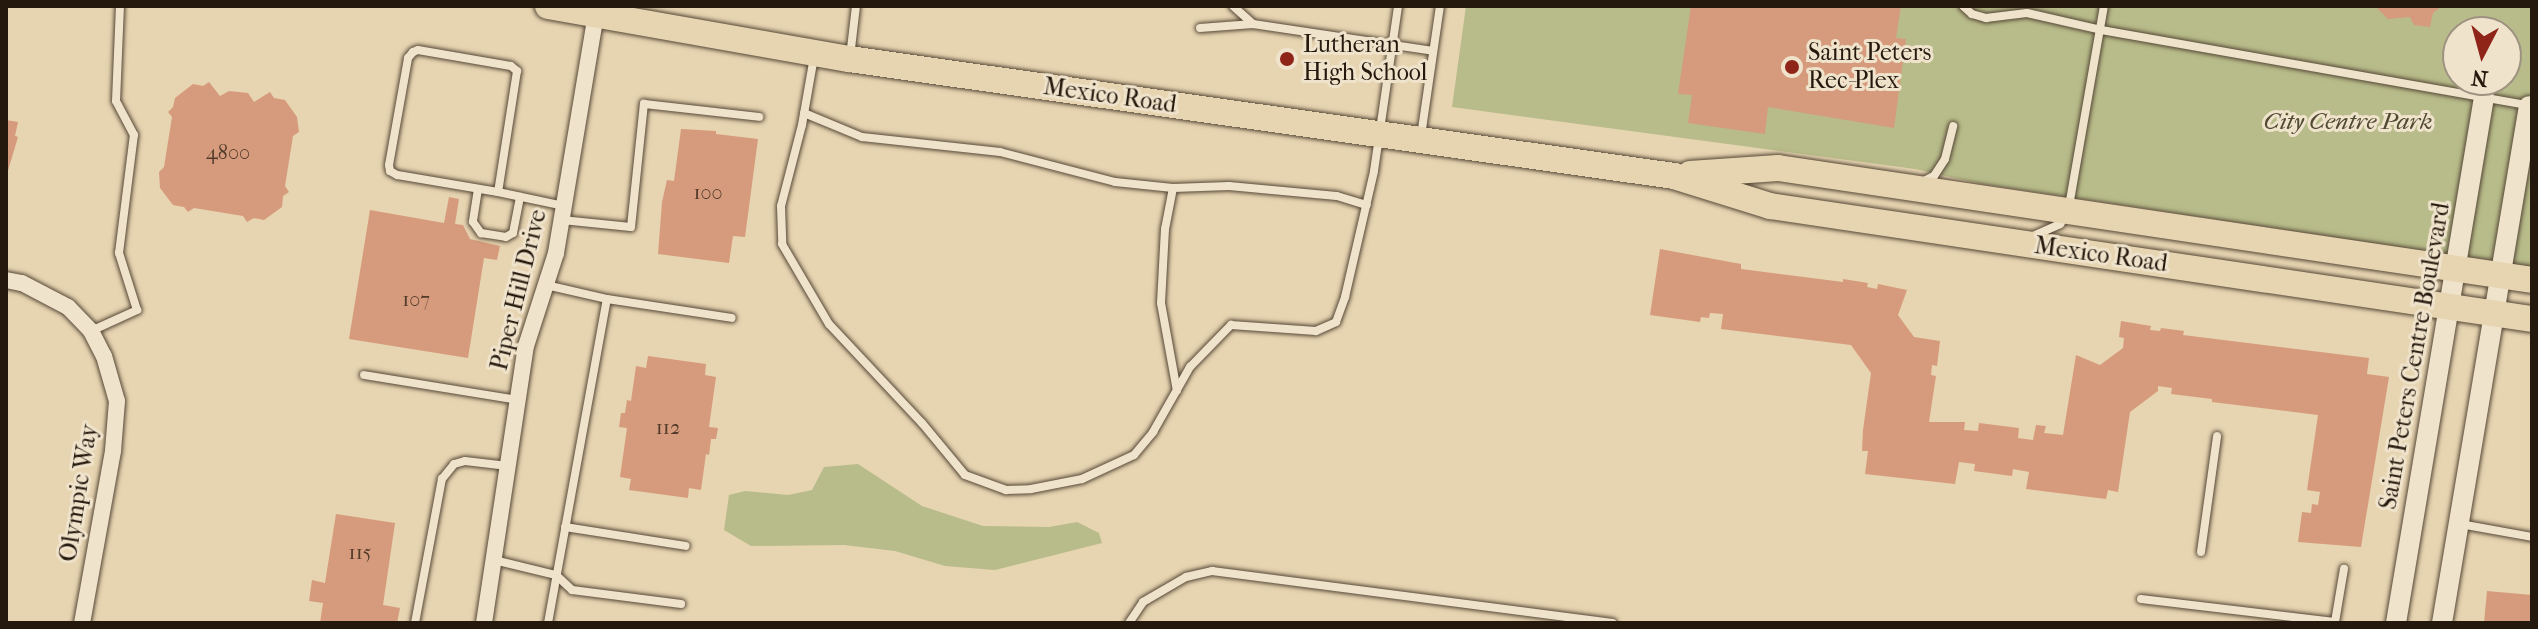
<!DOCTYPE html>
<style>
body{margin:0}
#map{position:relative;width:2538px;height:629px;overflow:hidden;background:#e7d4b1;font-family:"IM FELL French Canon",serif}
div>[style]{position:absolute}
.green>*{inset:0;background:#b8bc8a}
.building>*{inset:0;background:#d69b7c}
.roads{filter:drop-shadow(0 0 2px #564837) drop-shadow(0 0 2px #564837)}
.service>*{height:8px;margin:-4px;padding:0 4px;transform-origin:4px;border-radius:4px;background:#efe3cc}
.minor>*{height:16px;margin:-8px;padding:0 8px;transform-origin:8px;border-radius:8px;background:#efe3cc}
.tertiary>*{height:20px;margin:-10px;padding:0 10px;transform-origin:10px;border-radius:10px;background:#efe3cc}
.primary>*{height:26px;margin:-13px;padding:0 13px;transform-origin:13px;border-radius:13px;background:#e7d4b1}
.dots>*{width:22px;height:22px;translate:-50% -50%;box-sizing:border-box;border:4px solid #efe3cc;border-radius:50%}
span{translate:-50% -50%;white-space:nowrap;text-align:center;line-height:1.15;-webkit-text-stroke:6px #efe3cc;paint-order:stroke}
.number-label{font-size:20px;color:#513a2a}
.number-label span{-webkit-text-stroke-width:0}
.poi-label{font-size:24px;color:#25190e}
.left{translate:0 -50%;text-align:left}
.street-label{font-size:24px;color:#25190e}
.park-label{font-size:24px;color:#514a33;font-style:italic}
.frame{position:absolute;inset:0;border:8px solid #25190e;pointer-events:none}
.north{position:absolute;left:2442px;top:16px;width:80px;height:80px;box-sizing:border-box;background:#efe3cc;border:2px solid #9e9280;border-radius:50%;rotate:186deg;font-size:22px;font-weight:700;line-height:32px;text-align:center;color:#25190e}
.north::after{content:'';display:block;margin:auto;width:28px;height:36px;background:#8f2418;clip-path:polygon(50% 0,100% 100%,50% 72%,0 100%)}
</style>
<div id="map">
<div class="green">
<i style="clip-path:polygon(evenodd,1466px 6px,2532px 6px,2532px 267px,1982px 184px,1915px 169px,1452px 107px,1466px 6px,2458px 32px,2506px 32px,2506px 80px,2458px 80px,2458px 32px)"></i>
<i style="clip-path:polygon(858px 464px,922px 506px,983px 526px,1049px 527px,1077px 522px,1099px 533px,1102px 543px,995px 570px,945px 566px,895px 551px,844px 545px,751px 546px,724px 530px,729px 495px,745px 491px,788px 495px,812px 490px,824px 467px)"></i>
</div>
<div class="building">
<i style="clip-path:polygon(1691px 6px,1901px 6px,1896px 38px,1906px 39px,1894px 128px,1768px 107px,1765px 134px,1688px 123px,1692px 95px,1678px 94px)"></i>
<i style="clip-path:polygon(2375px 6px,2442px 6px,2433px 13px,2430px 27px,2414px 25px,2410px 17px,2388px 19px)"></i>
<i style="clip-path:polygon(209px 82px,220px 96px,229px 91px,248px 93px,254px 102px,270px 92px,274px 98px,285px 100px,297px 117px,299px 132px,293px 136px,285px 186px,289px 192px,283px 196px,282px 207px,264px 220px,254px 218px,247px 222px,243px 216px,194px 208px,188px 212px,184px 207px,173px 205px,160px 188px,159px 172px,164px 167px,172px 117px,168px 112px,173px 107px,175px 98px,193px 84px,203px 86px)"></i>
<i style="clip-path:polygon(6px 120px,18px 122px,15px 136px,18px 137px,7px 174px)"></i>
<i style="clip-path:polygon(681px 129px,716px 131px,716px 134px,758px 139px,745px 237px,733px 236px,729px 263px,658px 254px,662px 202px,667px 180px,674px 181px)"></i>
<i style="clip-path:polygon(449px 197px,459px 199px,455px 224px,463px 225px,470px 239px,500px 246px,497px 260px,484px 258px,468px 358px,349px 339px,370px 210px,444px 223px)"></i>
<i style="clip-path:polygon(1660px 249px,1741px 264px,1741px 269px,1843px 282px,1843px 279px,1868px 283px,1867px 287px,1877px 289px,1878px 284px,1907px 290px,1898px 315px,1914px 337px,1940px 341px,1937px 366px,1932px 365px,1931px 375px,1936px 376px,1929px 422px,1965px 422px,1964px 430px,1978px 431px,1979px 423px,2019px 428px,2018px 438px,2033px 440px,2036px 425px,2046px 426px,2044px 433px,2063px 435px,2076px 355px,2100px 365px,2123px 348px,2124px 338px,2119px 337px,2121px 321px,2151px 326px,2150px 330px,2160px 331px,2161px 328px,2184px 331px,2183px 335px,2369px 358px,2367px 374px,2389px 377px,2361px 547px,2298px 542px,2302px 512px,2311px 513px,2312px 504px,2318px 505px,2320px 492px,2307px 490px,2318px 415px,2212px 402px,2212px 399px,2171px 394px,2172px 388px,2158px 386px,2158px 391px,2130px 412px,2118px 492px,2108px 490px,2106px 499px,2026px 489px,2029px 472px,2013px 469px,2012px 476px,1974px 471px,1975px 464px,1959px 462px,1955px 484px,1865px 474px,1868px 451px,1862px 451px,1863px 430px,1871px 373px,1851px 345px,1721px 329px,1723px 314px,1710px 313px,1709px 318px,1701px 317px,1700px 322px,1650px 315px)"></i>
<i style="clip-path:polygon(648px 356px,706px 364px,705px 375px,716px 377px,709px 427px,718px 428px,716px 439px,711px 439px,709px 455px,706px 454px,701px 490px,689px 488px,688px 498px,629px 490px,631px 479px,620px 477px,627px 428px,619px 427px,621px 413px,625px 413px,627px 400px,631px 401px,636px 366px,646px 368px)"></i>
<i style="clip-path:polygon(336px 514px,395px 523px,383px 605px,400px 608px,397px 623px,320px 623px,323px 603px,309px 601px,312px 580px,325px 583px)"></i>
<i style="clip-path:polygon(2487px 591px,2532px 595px,2532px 623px,2484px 623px)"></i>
</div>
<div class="roads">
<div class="service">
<i style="left:1233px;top:6px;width:27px;rotate:42deg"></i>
<i style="left:1963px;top:6px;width:12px;rotate:42deg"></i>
<i style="left:1972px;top:14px;width:15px;rotate:16deg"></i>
<i style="left:1986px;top:18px;width:41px;rotate:-7deg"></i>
<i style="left:2027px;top:13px;width:76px;rotate:12.9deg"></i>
<i style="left:2101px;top:30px;width:436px;rotate:10deg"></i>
<i style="left:1200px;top:28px;width:53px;rotate:-4.3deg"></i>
<i style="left:1253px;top:24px;width:182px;rotate:8.5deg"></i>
<i style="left:814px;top:57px;width:69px;rotate:100deg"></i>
<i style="left:802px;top:125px;width:84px;rotate:104.5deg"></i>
<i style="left:781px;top:206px;width:38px;rotate:88deg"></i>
<i style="left:782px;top:244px;width:93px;rotate:59.6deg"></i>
<i style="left:829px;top:324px;width:136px;rotate:46.8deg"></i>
<i style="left:922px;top:423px;width:67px;rotate:50.4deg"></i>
<i style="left:965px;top:475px;width:44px;rotate:20.1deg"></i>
<i style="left:1006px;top:490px;width:25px;rotate:-2deg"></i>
<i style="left:1031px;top:489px;width:52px;rotate:-11.1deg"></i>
<i style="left:1082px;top:479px;width:57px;rotate:-24.8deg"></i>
<i style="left:1134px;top:455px;width:30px;rotate:-50deg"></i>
<i style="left:1153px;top:432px;width:75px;rotate:-60.4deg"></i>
<i style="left:1190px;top:367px;width:59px;rotate:-45.7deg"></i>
<i style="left:1231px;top:325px;width:85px;rotate:4deg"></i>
<i style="left:1316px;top:331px;width:22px;rotate:-24deg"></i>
<i style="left:1336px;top:322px;width:27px;rotate:-70deg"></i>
<i style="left:1345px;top:297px;width:129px;rotate:-77deg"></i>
<i style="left:1374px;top:171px;width:167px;rotate:-81.7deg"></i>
<i style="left:850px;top:57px;width:51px;rotate:-83.3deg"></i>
<i style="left:804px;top:113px;width:63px;rotate:22.5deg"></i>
<i style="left:862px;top:137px;width:139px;rotate:6.2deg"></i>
<i style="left:1000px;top:152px;width:119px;rotate:14.6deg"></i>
<i style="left:1115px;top:182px;width:58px;rotate:5.9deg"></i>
<i style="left:1173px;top:188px;width:56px;rotate:-2deg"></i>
<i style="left:1229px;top:186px;width:108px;rotate:5.3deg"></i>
<i style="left:1337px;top:196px;width:31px;rotate:17deg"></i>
<i style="left:1421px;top:136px;width:131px;rotate:-81.7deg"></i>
<i style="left:1922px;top:182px;width:13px;rotate:-27deg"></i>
<i style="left:1934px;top:176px;width:20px;rotate:-57deg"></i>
<i style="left:1945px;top:159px;width:34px;rotate:-76deg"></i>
<i style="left:1173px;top:188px;width:42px;rotate:101deg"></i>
<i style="left:1165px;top:229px;width:74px;rotate:93.1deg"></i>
<i style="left:1161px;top:303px;width:89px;rotate:79.7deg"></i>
<i style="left:478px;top:189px;width:33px;rotate:99deg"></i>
<i style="left:473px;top:222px;width:14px;rotate:54deg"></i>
<i style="left:481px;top:233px;width:25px;rotate:9deg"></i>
<i style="left:506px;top:237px;width:8px;rotate:-30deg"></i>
<i style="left:513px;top:233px;width:37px;rotate:-79deg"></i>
<i style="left:498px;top:192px;width:102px;rotate:-170.4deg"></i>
<i style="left:397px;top:175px;width:8px;rotate:-150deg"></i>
<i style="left:390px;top:171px;width:6px;rotate:-99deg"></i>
<i style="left:389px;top:165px;width:109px;rotate:-79.9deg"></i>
<i style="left:408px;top:58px;width:8px;rotate:-50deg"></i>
<i style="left:413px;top:52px;width:5px;rotate:-22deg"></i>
<i style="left:418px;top:50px;width:94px;rotate:9.8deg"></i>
<i style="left:511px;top:66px;width:8px;rotate:40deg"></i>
<i style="left:517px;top:71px;width:122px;rotate:98.9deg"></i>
<i style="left:498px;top:192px;width:67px;rotate:12deg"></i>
<i style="left:562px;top:220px;width:69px;rotate:5.8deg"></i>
<i style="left:631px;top:227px;width:124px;rotate:-84deg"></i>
<i style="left:644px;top:104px;width:116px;rotate:6.4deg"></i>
<i style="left:2031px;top:237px;width:32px;rotate:-24deg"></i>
<i style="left:2060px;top:224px;width:14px;rotate:-56deg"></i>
<i style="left:2068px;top:212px;width:209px;rotate:-80.1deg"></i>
<i style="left:546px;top:285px;width:63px;rotate:12.9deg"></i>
<i style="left:607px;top:299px;width:126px;rotate:8.6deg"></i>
<i style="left:91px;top:331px;width:51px;rotate:-24.5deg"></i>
<i style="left:137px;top:310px;width:60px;rotate:-107.5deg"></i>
<i style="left:119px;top:253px;width:119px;rotate:-82.8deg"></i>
<i style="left:134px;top:135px;width:38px;rotate:-118deg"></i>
<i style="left:116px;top:101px;width:95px;rotate:-87.6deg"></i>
<i style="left:364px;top:375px;width:156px;rotate:9.2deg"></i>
<i style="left:2460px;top:524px;width:73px;rotate:10.2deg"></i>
<i style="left:565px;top:527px;width:122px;rotate:8.9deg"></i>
<i style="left:2201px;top:552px;width:117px;rotate:-82.1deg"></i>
<i style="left:494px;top:560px;width:64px;rotate:13.6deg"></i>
<i style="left:556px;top:575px;width:22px;rotate:43deg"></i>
<i style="left:572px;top:590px;width:110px;rotate:7.3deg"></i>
<i style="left:2141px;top:599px;width:195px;rotate:6.8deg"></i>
<i style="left:2335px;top:622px;width:54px;rotate:-80.4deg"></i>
<i style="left:415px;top:623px;width:147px;rotate:-79.4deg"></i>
<i style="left:442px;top:479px;width:19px;rotate:-51deg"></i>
<i style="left:454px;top:464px;width:11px;rotate:-15deg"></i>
<i style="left:465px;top:461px;width:43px;rotate:6.6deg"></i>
<i style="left:548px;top:623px;width:329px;rotate:-79.7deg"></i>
<i style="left:1129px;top:623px;width:25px;rotate:-56deg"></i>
<i style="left:1143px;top:602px;width:50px;rotate:-30.2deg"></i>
<i style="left:1186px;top:577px;width:27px;rotate:-13deg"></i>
<i style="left:1212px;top:571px;width:404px;rotate:7.4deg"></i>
</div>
<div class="minor">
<i style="left:6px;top:280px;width:16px;rotate:11deg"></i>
<i style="left:22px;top:283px;width:52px;rotate:27.6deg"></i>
<i style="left:68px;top:307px;width:33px;rotate:46deg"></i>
<i style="left:91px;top:331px;width:28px;rotate:63deg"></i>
<i style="left:104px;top:356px;width:47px;rotate:73.9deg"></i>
<i style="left:117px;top:401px;width:50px;rotate:94.6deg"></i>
<i style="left:113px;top:451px;width:175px;rotate:100.2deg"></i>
<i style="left:484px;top:623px;width:280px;rotate:-81.4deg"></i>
<i style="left:526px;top:346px;width:98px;rotate:-72.1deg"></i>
<i style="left:556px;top:253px;width:241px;rotate:-80.5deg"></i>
</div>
<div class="tertiary">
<i style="left:2396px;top:623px;width:533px;rotate:-80.5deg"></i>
<i style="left:2442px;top:623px;width:524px;rotate:-80.45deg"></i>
</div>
<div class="primary">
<i style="left:548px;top:6px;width:306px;rotate:10deg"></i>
<i style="left:849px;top:59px;width:833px;rotate:8.07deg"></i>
<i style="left:1674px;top:176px;width:101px;rotate:17.4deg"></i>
<i style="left:1770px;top:206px;width:770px;rotate:8.44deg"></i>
<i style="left:1690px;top:174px;width:88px;rotate:-3.9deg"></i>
<i style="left:1778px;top:168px;width:762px;rotate:8.45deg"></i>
</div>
</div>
<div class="dots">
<i style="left:1287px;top:59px;background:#8f2418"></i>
<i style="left:1792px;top:67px;background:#8f2418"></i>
</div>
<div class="number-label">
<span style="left:228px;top:152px">4800</span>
<span style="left:708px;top:192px">100</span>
<span style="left:416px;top:299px">107</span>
<span style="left:668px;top:427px">112</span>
<span style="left:360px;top:552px">115</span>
</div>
<div class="poi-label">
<span class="left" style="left:1303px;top:59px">Lutheran<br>High School</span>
<span class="left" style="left:1808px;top:67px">Saint Peters<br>Rec-Plex</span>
</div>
<div class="street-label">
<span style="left:1110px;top:96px;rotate:8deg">Mexico Road</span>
<span style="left:2101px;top:255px;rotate:8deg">Mexico Road</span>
<span style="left:519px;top:290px;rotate:-76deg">Piper Hill Drive</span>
<span style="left:2415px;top:356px;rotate:-80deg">Saint Peters Centre Boulevard</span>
<span style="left:79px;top:493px;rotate:-81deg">Olympic Way</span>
</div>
<div class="park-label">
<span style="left:2348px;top:122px">City Centre Park</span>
</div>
<div class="frame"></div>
<div class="north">N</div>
</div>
